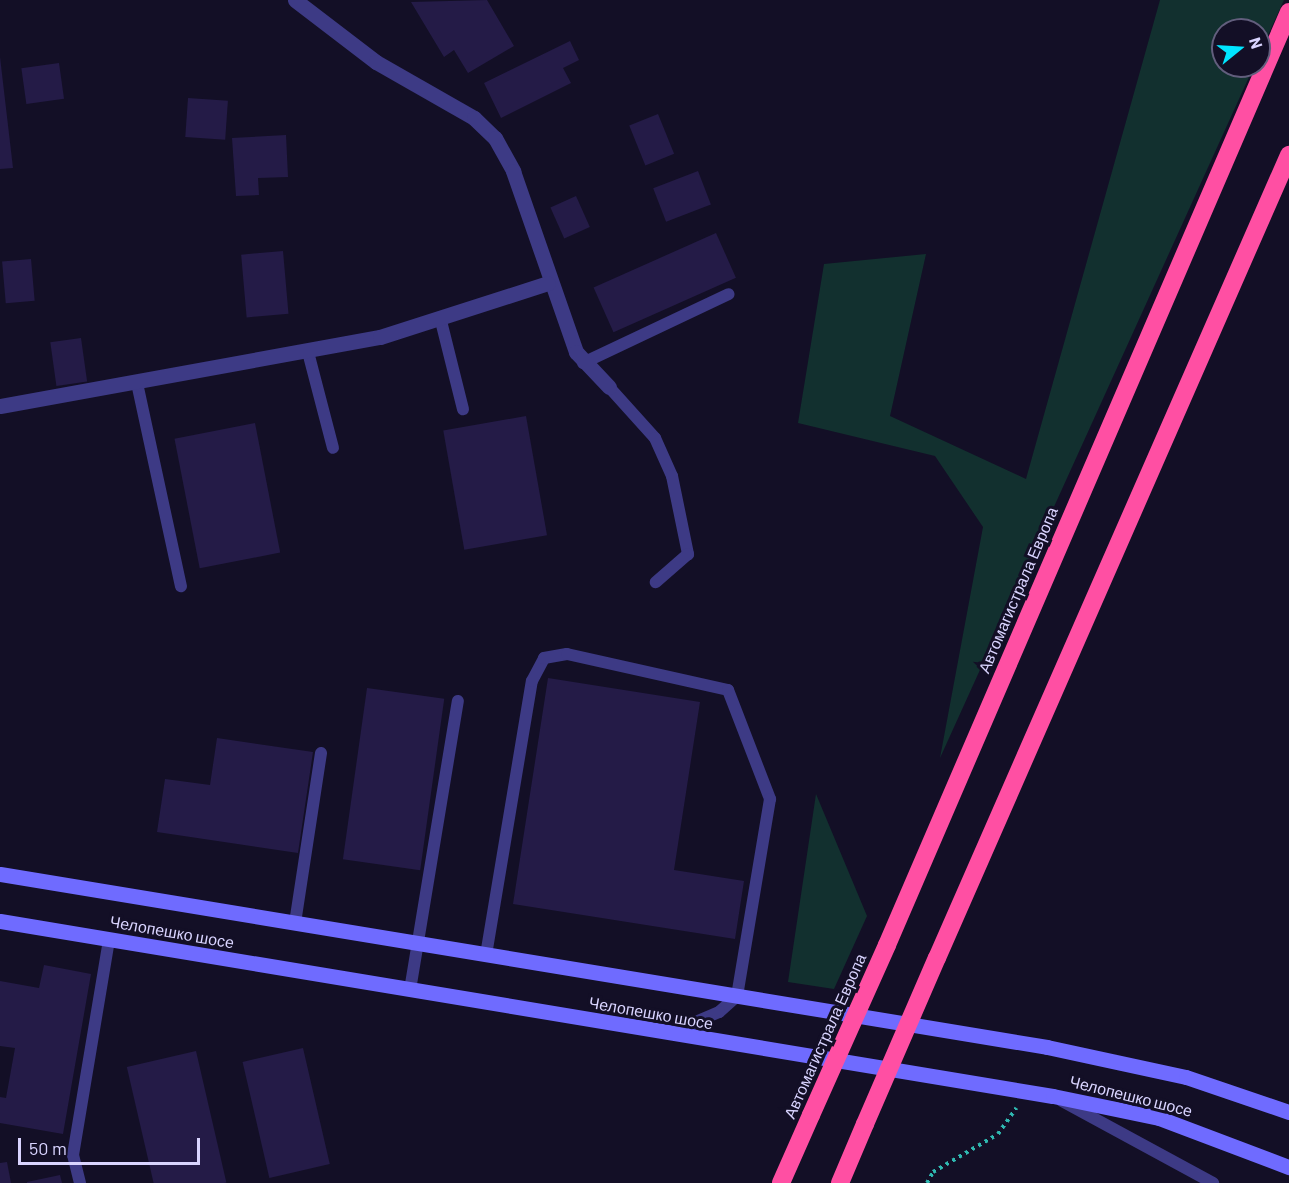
<!DOCTYPE html>
<meta charset="utf-8">
<style>
body{margin:0}
#map{position:relative;width:1289px;height:1183px;overflow:hidden;background:#130f26;font-family:Barlow,sans-serif}
div>[style]{position:absolute}
.green>*{inset:0;background:#12302f}
.building>*{inset:0;background:#241b47;transform-origin:0 0}
.path>*{height:4px;margin-top:-2px;transform-origin:0;background:repeating-linear-gradient(90deg,#2fb8b0 0 3px,transparent 0 7.5px)}
.service>*{height:12px;margin:-6px;padding:0 6px;transform-origin:6px;border-radius:6px;background:#3d3a85}
.minor>*{height:15px;margin:-7.5px;padding:0 7.5px;transform-origin:7.5px;border-radius:7.5px;background:#3d3a85}
.secondary>*{height:15px;margin:-7.5px;padding:0 7.5px;transform-origin:7.5px;border-radius:7.5px;background:#6f6bff}
.motorway>*{height:18px;margin:-9px;padding:0 9px;transform-origin:9px;border-radius:9px;background:#ff4fa3}
.motorway-bridge>*{height:18px;margin:-9px;padding:0 9px;transform-origin:9px;border-radius:9px;background:#ff4fa3}
span{translate:-50% -50%;white-space:nowrap;text-align:center;line-height:1.15;-webkit-text-stroke:6px #130f26;paint-order:stroke}
.street-label{font-size:16px;color:#d9d4ff}
.north{position:absolute;left:1211px;top:18px;width:60px;height:60px;box-sizing:border-box;background:#130f26;border:2px solid #625e7d;border-radius:50%;rotate:72deg;font-size:16px;font-weight:700;line-height:24px;text-align:center;color:#d9d4ff}
.north::after{content:'';display:block;margin:auto;width:21px;height:27px;background:#00e5ff;clip-path:polygon(50% 0,100% 100%,50% 72%,0 100%)}
.scale{position:absolute;left:18px;top:1138px;width:182px;height:27px;box-sizing:border-box;border:3px solid #d9d4ff;border-top:0;padding-left:8px;font-size:18px;line-height:21px;white-space:nowrap;color:#d9d4ff;-webkit-text-stroke:4px #130f26;paint-order:stroke}
</style>
<div id="map">
<div class="green">
<i style="clip-path:polygon(1160px 0,1284px 0,1259px 55px,1259px 30px,1223px 30px,1223px 66px,1254px 66px,940px 758px,983px 527px,935px 456px,798px 423px,824px 264px,926px 254px,890px 416px,1026px 479px)"></i>
<i style="clip-path:polygon(816px 794px,867px 916px,834px 989px,788px 982px)"></i>
</div>
<div class="building">
<i style="clip-path:polygon(487px 0,514px 46px,468px 73px,454px 50px,444px 57px,411px 2px)"></i>
<i style="clip-path:polygon(570px 41px,579px 60px,563px 68px,571px 83px,501px 118px,484px 83px)"></i>
<i style="clip-path:polygon(0 57px,13px 168px,0 169px)"></i>
<i style="left:59px;top:63px;width:36px;height:38px;rotate:82deg"></i>
<i style="left:188px;top:98px;width:40px;height:39px;rotate:4deg"></i>
<i style="left:658px;top:114px;width:43px;height:31px;rotate:68deg"></i>
<i style="clip-path:polygon(286px 135px,288px 177px,258px 178px,259px 195px,236px 196px,232px 138px)"></i>
<i style="left:698px;top:171px;width:36px;height:48px;rotate:69deg"></i>
<i style="left:576px;top:196px;width:34px;height:28px;rotate:66deg"></i>
<i style="left:716px;top:233px;width:49px;height:134px;rotate:66deg"></i>
<i style="left:283px;top:251px;width:63px;height:42px;rotate:85deg"></i>
<i style="left:31px;top:259px;width:42px;height:29px;rotate:85deg"></i>
<i style="left:81px;top:338px;width:44px;height:31px;rotate:82deg"></i>
<i style="left:526px;top:416px;width:121px;height:84px;rotate:80deg"></i>
<i style="left:255px;top:423px;width:132px;height:82px;rotate:79deg"></i>
<i style="clip-path:polygon(548px 678px,700px 702px,674px 870px,744px 881px,735px 939px,513px 904px)"></i>
<i style="left:367px;top:688px;width:78px;height:173px;rotate:8deg"></i>
<i style="clip-path:polygon(217px 738px,313px 752px,298px 853px,157px 832px,165px 779px,210px 785px)"></i>
<i style="clip-path:polygon(44px 965px,91px 974px,63px 1134px,0 1123px,0 1097px,6px 1098px,15px 1048px,0 1046px,0 981px,39px 988px)"></i>
<i style="left:303px;top:1048px;width:119px;height:62px;rotate:77deg"></i>
<i style="left:196px;top:1051px;width:135px;height:71px;rotate:77deg"></i>
<i style="clip-path:polygon(7px 1162px,11px 1183px,0 1183px,0 1163px)"></i>
<i style="clip-path:polygon(60px 1175px,62px 1183px,27px 1183px,27px 1182px)"></i>
</div>
<div class="path">
<i style="left:927px;top:1183px;width:13px;rotate:-61deg"></i>
<i style="left:933px;top:1172px;width:75px;rotate:-30.3deg"></i>
<i style="left:998px;top:1134px;width:32px;rotate:-55deg"></i>
</div>
<div class="service">
<i style="left:441px;top:321px;width:91px;rotate:76deg"></i>
<i style="left:308px;top:352px;width:99px;rotate:75.4deg"></i>
<i style="left:583px;top:363px;width:161px;rotate:-25.3deg"></i>
<i style="left:137px;top:383px;width:208px;rotate:77.8deg"></i>
<i style="left:609px;top:387px;width:69px;rotate:48deg"></i>
<i style="left:655px;top:438px;width:42px;rotate:65.9deg"></i>
<i style="left:672px;top:476px;width:80px;rotate:78.4deg"></i>
<i style="left:688px;top:554px;width:43px;rotate:138.8deg"></i>
<i style="left:295px;top:923px;width:172px;rotate:-81.3deg"></i>
<i style="left:486px;top:955px;width:278px;rotate:-80.5deg"></i>
<i style="left:532px;top:681px;width:26px;rotate:-62deg"></i>
<i style="left:544px;top:658px;width:23px;rotate:-10deg"></i>
<i style="left:567px;top:654px;width:165px;rotate:12.6deg"></i>
<i style="left:728px;top:690px;width:117px;rotate:68.9deg"></i>
<i style="left:770px;top:799px;width:200px;rotate:99.5deg"></i>
<i style="left:737px;top:996px;width:24px;rotate:138deg"></i>
<i style="left:719px;top:1012px;width:51px;rotate:156.9deg"></i>
<i style="left:410px;top:990px;width:293px;rotate:-80.6deg"></i>
<i style="left:1062px;top:1101px;width:172px;rotate:28.5deg"></i>
<i style="left:80px;top:1183px;width:29px;rotate:-104deg"></i>
<i style="left:73px;top:1155px;width:219px;rotate:-80.5deg"></i>
</div>
<div class="minor">
<i style="left:295px;top:0;width:102px;rotate:37.4deg"></i>
<i style="left:376px;top:62px;width:113px;rotate:29.7deg"></i>
<i style="left:474px;top:118px;width:29px;rotate:44deg"></i>
<i style="left:495px;top:138px;width:38px;rotate:61deg"></i>
<i style="left:513px;top:171px;width:192px;rotate:70.8deg"></i>
<i style="left:576px;top:352px;width:48px;rotate:46.7deg"></i>
<i style="left:0;top:406px;width:386px;rotate:-10.3deg"></i>
<i style="left:380px;top:337px;width:176px;rotate:-17.8deg"></i>
</div>
<div class="secondary">
<i style="left:0;top:874px;width:1061px;rotate:9.38deg"></i>
<i style="left:1047px;top:1047px;width:142px;rotate:12.2deg"></i>
<i style="left:1186px;top:1077px;width:109px;rotate:18.8deg"></i>
<i style="left:0;top:921px;width:1067px;rotate:9.44deg"></i>
<i style="left:1053px;top:1096px;width:108px;rotate:11.7deg"></i>
<i style="left:1159px;top:1118px;width:139px;rotate:20.7deg"></i>
</div>
<div class="motorway">
<i style="left:887px;top:945px;width:1016px;rotate:-66.69deg"></i>
<i style="left:937px;top:958px;width:877px;rotate:-66.33deg"></i>
<i style="left:781px;top:1183px;width:74px;rotate:-66.2deg"></i>
<i style="left:840px;top:1183px;width:64px;rotate:-67deg"></i>
</div>
<div class="motorway-bridge">
<i style="left:811px;top:1115px;width:186px;rotate:-65.9deg"></i>
<i style="left:865px;top:1124px;width:181px;rotate:-66.6deg"></i>
</div>
<div class="street-label">
<span style="left:1018px;top:590px;rotate:-67deg">Автомагистрала Европа</span>
<span style="left:172px;top:932px;rotate:10deg">Челопешко шосе</span>
<span style="left:651px;top:1013px;rotate:10deg">Челопешко шосе</span>
<span style="left:825px;top:1036px;rotate:-66deg">Автомагистрала Европа</span>
<span style="left:1131px;top:1096px;rotate:14deg">Челопешко шосе</span>
</div>
<div class="north">N</div>
<div class="scale">50 m</div>
</div>
